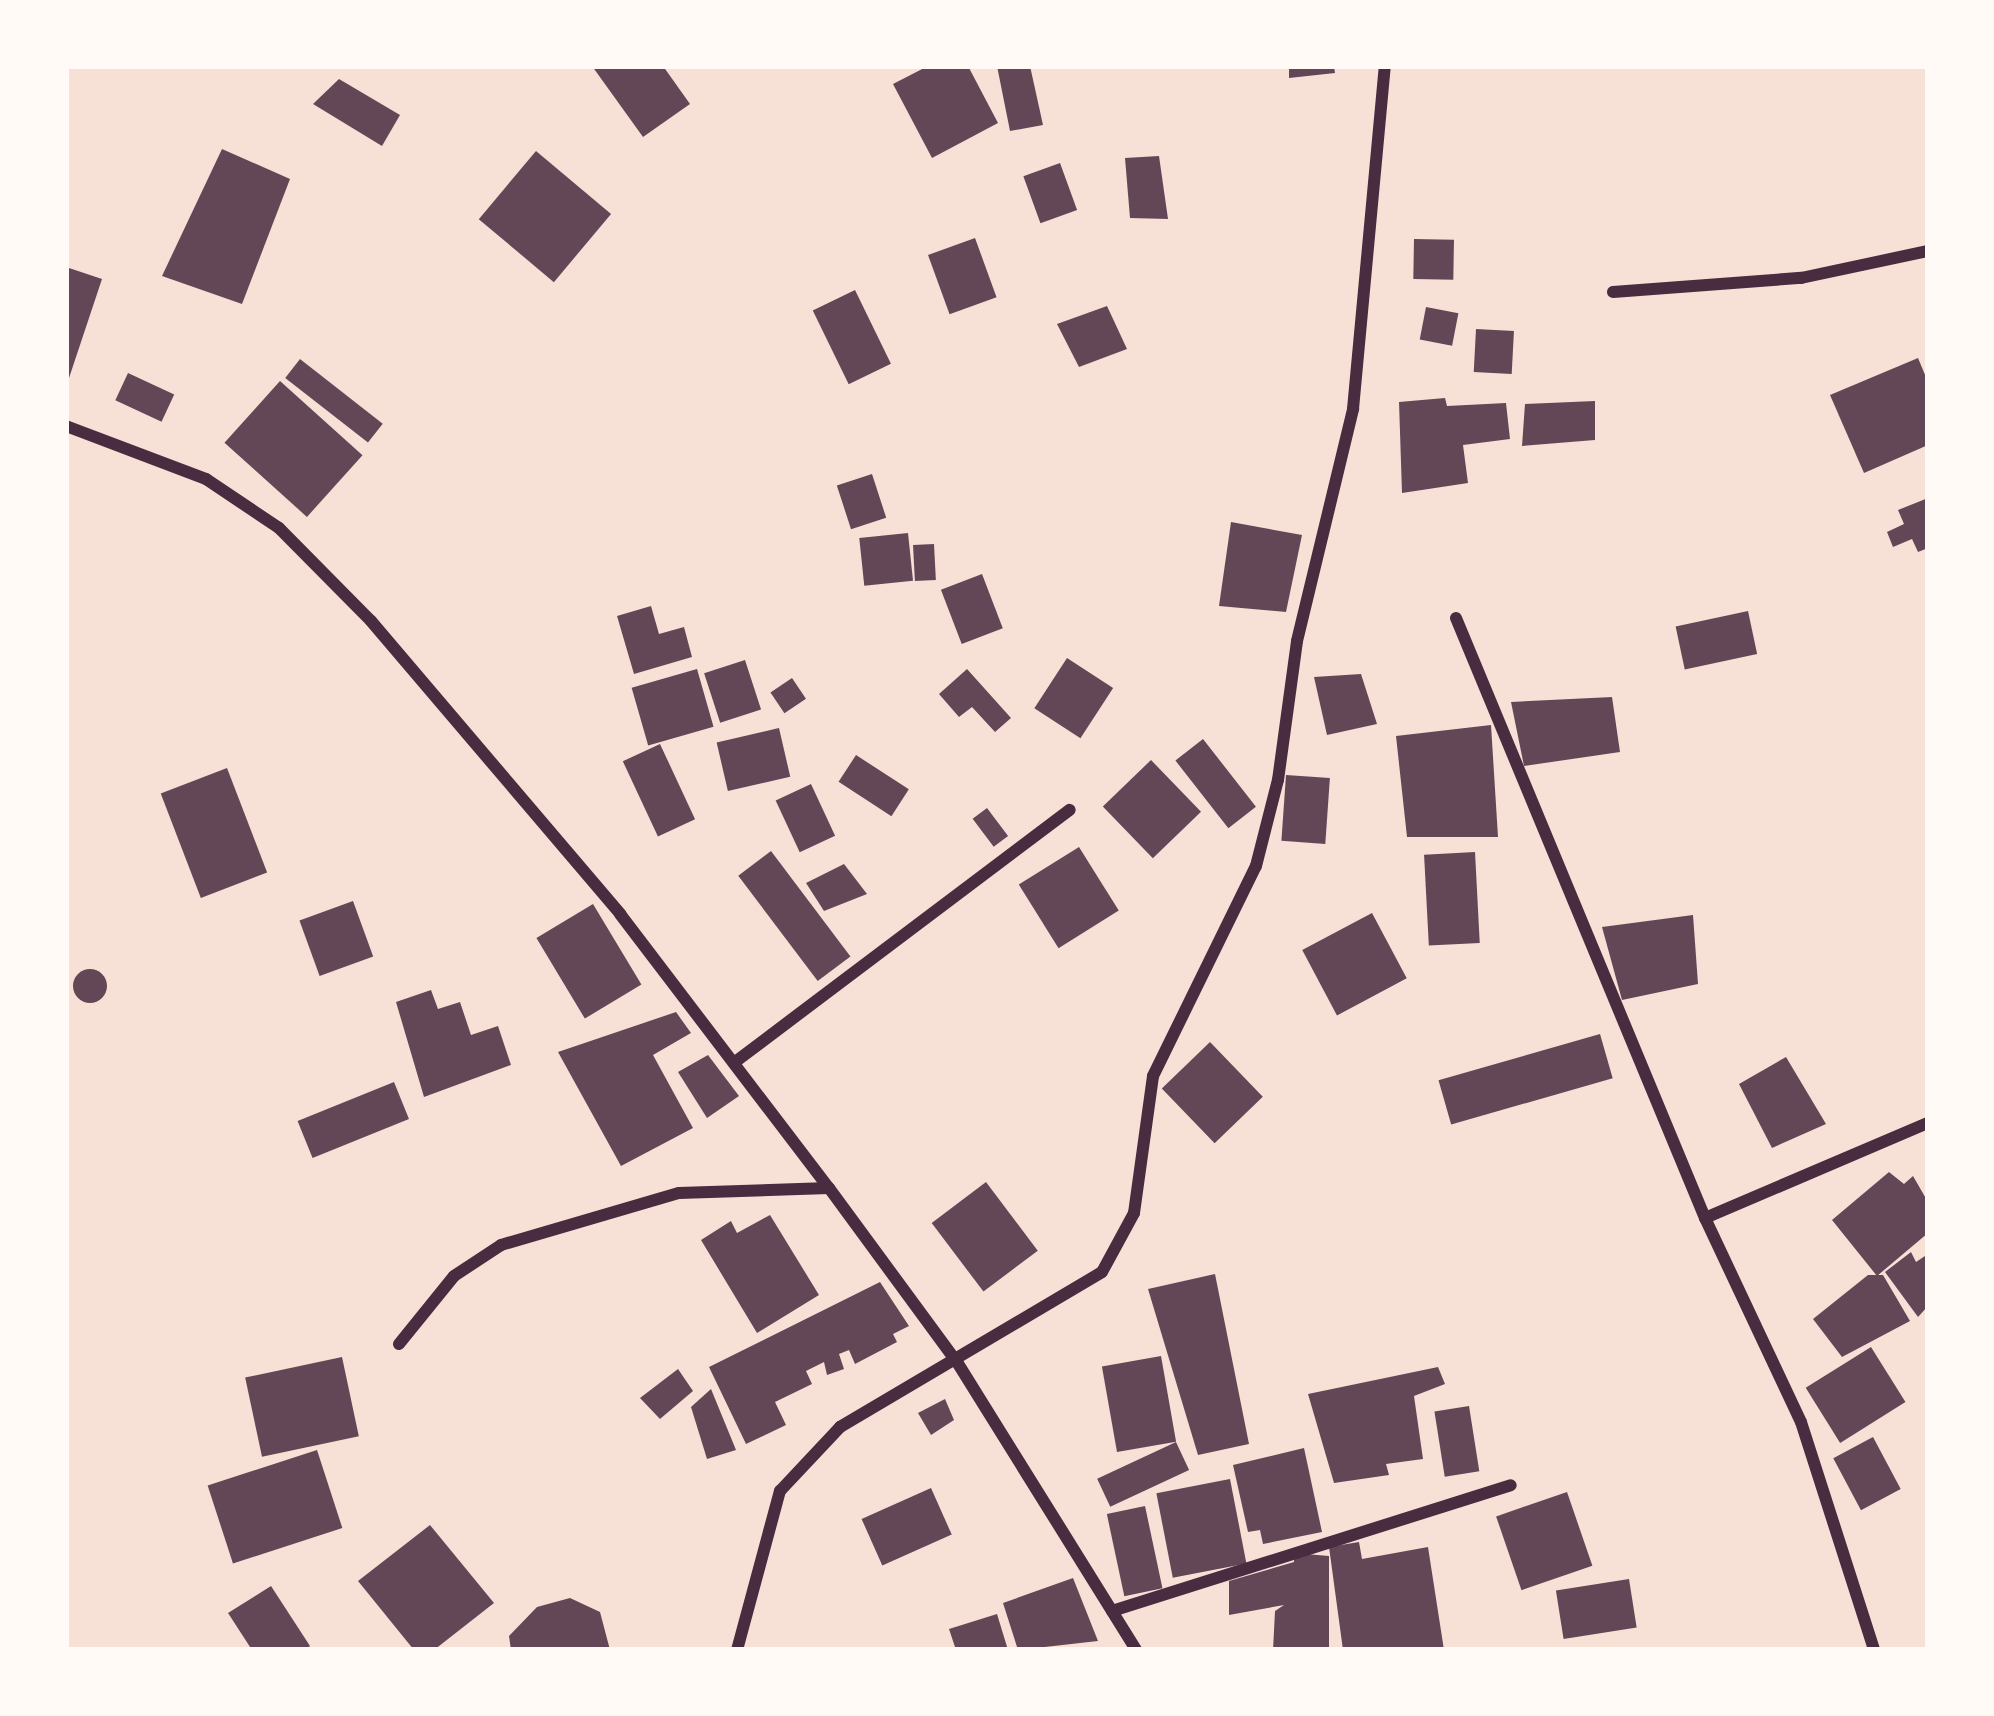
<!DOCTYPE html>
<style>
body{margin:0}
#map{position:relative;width:1994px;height:1716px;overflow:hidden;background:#f7e1d7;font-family:Inter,sans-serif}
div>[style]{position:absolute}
.building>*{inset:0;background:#644757;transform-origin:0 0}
.round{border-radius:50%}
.minor>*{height:12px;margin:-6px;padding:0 6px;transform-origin:6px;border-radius:6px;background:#4a2c40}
span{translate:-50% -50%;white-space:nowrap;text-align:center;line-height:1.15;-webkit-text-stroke:9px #fffaf5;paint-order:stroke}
.frame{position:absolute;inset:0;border:69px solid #fffaf5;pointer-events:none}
</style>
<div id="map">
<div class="building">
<i style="clip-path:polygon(592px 66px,663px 66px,690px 104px,643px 137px)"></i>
<i style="clip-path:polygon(928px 66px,968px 66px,998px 123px,932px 158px,893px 84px)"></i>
<i style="clip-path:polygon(997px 66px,1030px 66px,1043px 125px,1010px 131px)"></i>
<i style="clip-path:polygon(1289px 66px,1334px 66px,1335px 73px,1289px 78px)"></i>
<i style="clip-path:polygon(339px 79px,400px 115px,382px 146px,313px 104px)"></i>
<i style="clip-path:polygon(222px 149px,290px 179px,242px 304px,162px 276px)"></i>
<i style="left:536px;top:151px;width:98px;height:89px;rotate:40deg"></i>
<i style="clip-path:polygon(1159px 156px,1168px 219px,1130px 218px,1125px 158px)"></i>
<i style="left:1060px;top:163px;width:50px;height:39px;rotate:70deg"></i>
<i style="left:975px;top:238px;width:63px;height:50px;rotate:70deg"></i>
<i style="left:1414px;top:239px;width:40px;height:40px;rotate:1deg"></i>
<i style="clip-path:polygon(66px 267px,102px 279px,67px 384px,66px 384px)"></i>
<i style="left:855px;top:290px;width:82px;height:47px;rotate:64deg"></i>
<i style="clip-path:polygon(1107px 306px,1127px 349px,1079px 367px,1057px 324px)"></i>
<i style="left:1426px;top:307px;width:33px;height:33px;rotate:11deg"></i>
<i style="left:1476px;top:329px;width:38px;height:43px;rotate:3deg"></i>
<i style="clip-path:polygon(1918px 358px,1928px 382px,1928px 445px,1864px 473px,1830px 395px)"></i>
<i style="left:300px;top:359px;width:105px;height:24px;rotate:38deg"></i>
<i style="left:128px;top:373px;width:51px;height:30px;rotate:25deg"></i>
<i style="left:280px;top:381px;width:111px;height:83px;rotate:42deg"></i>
<i style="clip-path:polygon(1445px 398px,1447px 406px,1506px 403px,1510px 439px,1463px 445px,1468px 483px,1402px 493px,1399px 402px)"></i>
<i style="clip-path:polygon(1595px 401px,1595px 440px,1522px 446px,1525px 404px)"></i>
<i style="left:872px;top:474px;width:46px;height:37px;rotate:72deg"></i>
<i style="clip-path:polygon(1928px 498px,1928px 548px,1918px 552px,1912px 539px,1893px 547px,1887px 532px,1904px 524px,1898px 510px)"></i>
<i style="clip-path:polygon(1231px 522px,1302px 535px,1286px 612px,1219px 606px)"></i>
<i style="left:908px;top:533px;width:48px;height:49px;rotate:84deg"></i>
<i style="left:934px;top:544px;width:36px;height:21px;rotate:87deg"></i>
<i style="left:982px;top:574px;width:58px;height:44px;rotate:69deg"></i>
<i style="clip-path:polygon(651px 606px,659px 634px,684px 627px,692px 657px,634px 674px,617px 616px)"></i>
<i style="left:1748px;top:611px;width:44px;height:74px;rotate:78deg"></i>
<i style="left:1067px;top:658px;width:55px;height:60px;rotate:33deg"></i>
<i style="left:745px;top:660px;width:52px;height:43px;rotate:72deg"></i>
<i style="left:697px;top:669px;width:60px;height:68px;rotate:74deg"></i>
<i style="clip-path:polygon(967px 669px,1011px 718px,995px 732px,972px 707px,959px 717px,939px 694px)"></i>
<i style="clip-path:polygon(1361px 674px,1377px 724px,1327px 735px,1314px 677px)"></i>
<i style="left:792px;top:678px;width:25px;height:26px;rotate:56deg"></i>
<i style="clip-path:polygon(1612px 697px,1620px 752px,1524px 766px,1511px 702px)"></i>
<i style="clip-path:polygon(1491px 725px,1498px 837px,1407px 837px,1396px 736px)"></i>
<i style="left:779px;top:728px;width:50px;height:64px;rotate:77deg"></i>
<i style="left:1203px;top:739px;width:86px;height:35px;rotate:52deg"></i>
<i style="left:660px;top:744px;width:83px;height:41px;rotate:65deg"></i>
<i style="left:856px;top:755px;width:63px;height:32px;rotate:33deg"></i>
<i style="left:1151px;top:760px;width:72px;height:67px;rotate:46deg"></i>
<i style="left:227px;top:768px;width:112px;height:71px;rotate:69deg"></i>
<i style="left:1286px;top:775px;width:44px;height:66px;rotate:4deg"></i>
<i style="left:811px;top:784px;width:57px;height:39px;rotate:65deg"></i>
<i style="left:987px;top:808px;width:35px;height:18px;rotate:53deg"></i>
<i style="left:1079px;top:847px;width:75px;height:71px;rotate:58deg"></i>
<i style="left:771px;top:851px;width:132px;height:41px;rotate:53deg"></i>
<i style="left:1475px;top:852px;width:91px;height:51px;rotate:87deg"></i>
<i style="clip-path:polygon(844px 864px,867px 894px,824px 911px,806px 883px)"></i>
<i style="left:353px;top:901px;width:59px;height:57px;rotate:70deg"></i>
<i style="left:593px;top:904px;width:94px;height:66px;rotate:59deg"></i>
<i style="left:1372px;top:913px;width:74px;height:79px;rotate:62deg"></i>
<i style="clip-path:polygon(1693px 915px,1698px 984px,1622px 1000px,1602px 927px)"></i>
<i class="round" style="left:73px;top:969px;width:34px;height:34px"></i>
<i style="clip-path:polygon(431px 990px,438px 1009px,460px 1002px,471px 1035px,498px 1026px,511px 1065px,424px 1097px,396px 1002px)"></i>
<i style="clip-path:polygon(676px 1012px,691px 1033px,653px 1055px,693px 1128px,621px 1166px,558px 1052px)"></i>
<i style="left:1600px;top:1034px;width:46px;height:168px;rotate:74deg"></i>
<i style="left:1210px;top:1042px;width:76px;height:67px;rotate:46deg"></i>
<i style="clip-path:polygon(708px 1055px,739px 1096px,707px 1118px,678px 1072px)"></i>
<i style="clip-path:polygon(1786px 1057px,1826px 1124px,1772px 1148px,1739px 1084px)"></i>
<i style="left:394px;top:1082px;width:40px;height:104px;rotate:68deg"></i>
<i style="clip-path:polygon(1889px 1172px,1904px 1184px,1913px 1176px,1928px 1202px,1928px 1233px,1877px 1276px,1832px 1220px)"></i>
<i style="left:986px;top:1182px;width:86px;height:68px;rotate:53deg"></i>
<i style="clip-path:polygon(770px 1215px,819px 1295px,757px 1333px,701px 1240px,731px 1221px,737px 1233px)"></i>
<i style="clip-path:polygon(1911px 1252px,1916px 1262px,1928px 1254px,1928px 1306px,1918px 1317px,1885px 1272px)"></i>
<i style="clip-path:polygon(1215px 1274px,1249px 1444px,1198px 1455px,1148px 1289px)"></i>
<i style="clip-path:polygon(1868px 1275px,1883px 1275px,1910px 1321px,1842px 1357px,1813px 1319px)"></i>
<i style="clip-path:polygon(880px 1282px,909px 1326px,893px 1334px,897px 1342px,855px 1364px,849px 1350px,839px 1354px,844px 1369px,827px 1375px,824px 1362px,806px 1371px,812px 1384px,775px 1402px,786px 1425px,746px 1444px,709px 1367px)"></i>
<i style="left:1871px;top:1347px;width:65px;height:77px;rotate:58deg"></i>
<i style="left:1161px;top:1356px;width:87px;height:60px;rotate:80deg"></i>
<i style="left:342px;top:1357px;width:81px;height:99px;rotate:78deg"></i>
<i style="clip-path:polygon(1438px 1367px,1445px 1384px,1414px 1396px,1423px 1459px,1386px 1464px,1389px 1475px,1334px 1483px,1308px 1394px)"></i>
<i style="clip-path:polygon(678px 1369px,693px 1391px,660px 1419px,640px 1398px)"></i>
<i style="clip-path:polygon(711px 1389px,736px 1450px,707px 1459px,691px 1407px)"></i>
<i style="clip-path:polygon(945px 1399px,954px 1420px,931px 1435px,918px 1413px)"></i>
<i style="left:1469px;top:1406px;width:66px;height:35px;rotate:81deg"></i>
<i style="left:1873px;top:1437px;width:59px;height:45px;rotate:62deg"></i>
<i style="left:1176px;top:1442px;width:31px;height:87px;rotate:65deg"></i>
<i style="clip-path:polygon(1304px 1448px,1322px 1532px,1263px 1544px,1260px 1530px,1248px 1532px,1233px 1465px)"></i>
<i style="left:317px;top:1450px;width:82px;height:115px;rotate:72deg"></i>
<i style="left:1230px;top:1479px;width:86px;height:75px;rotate:79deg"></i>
<i style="left:931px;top:1488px;width:51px;height:76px;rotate:66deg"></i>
<i style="left:1567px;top:1492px;width:78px;height:75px;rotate:71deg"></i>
<i style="left:1145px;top:1506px;width:84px;height:39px;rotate:78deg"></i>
<i style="clip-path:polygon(430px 1525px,494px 1603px,434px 1650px,414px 1650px,358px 1581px)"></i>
<i style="clip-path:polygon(1359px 1542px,1362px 1559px,1428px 1547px,1444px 1650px,1343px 1650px,1329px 1547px)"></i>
<i style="clip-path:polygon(1294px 1553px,1329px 1556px,1329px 1650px,1273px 1650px,1275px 1611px,1284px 1605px,1229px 1615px,1229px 1581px,1294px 1562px)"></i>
<i style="clip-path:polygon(1073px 1578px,1098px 1641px,1018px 1650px,1003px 1603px)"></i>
<i style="left:1629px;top:1579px;width:49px;height:74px;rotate:81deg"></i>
<i style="clip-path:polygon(271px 1586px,310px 1646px,305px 1650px,252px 1650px,228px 1613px)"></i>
<i style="clip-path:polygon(570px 1598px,600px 1612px,610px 1650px,511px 1650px,509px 1636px,537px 1607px)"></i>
<i style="clip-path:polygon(997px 1614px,1008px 1650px,956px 1650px,949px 1629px)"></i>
</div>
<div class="minor">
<i style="left:1613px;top:292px;width:189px;rotate:-4.3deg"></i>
<i style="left:1801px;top:278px;width:130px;rotate:-12deg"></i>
<i style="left:66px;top:426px;width:150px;rotate:20.7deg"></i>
<i style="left:206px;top:479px;width:88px;rotate:33.9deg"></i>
<i style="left:279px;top:528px;width:131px;rotate:45.3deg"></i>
<i style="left:371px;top:621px;width:385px;rotate:49.6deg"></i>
<i style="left:620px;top:914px;width:345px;rotate:52.7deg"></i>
<i style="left:829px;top:1188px;width:216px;rotate:53.7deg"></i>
<i style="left:957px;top:1362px;width:339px;rotate:58.1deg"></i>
<i style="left:1456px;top:618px;width:650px;rotate:67.46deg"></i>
<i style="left:1705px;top:1218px;width:225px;rotate:64.8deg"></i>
<i style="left:1801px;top:1422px;width:239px;rotate:72.2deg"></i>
<i style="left:735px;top:1062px;width:419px;rotate:-37deg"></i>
<i style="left:1705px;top:1218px;width:242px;rotate:-23.1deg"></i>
<i style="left:399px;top:1344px;width:87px;rotate:-51deg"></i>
<i style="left:454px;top:1276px;width:56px;rotate:-33.4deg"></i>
<i style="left:501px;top:1245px;width:185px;rotate:-16.3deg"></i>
<i style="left:679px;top:1193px;width:150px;rotate:-1.9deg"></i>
<i style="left:1112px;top:1611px;width:418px;rotate:-17.5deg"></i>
<i style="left:737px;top:1650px;width:165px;rotate:-74.9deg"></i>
<i style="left:780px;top:1491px;width:88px;rotate:-46.8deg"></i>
<i style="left:840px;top:1427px;width:304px;rotate:-30.6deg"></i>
<i style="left:1102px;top:1272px;width:67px;rotate:-61.5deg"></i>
<i style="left:1134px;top:1213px;width:138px;rotate:-82.1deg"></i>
<i style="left:1153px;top:1076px;width:234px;rotate:-63.9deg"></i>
<i style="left:1256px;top:866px;width:89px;rotate:-75.7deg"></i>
<i style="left:1278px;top:780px;width:140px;rotate:-82.2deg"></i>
<i style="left:1297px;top:641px;width:239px;rotate:-76.4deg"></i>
<i style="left:1353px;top:409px;width:344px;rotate:-84.7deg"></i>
</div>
<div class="frame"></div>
</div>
